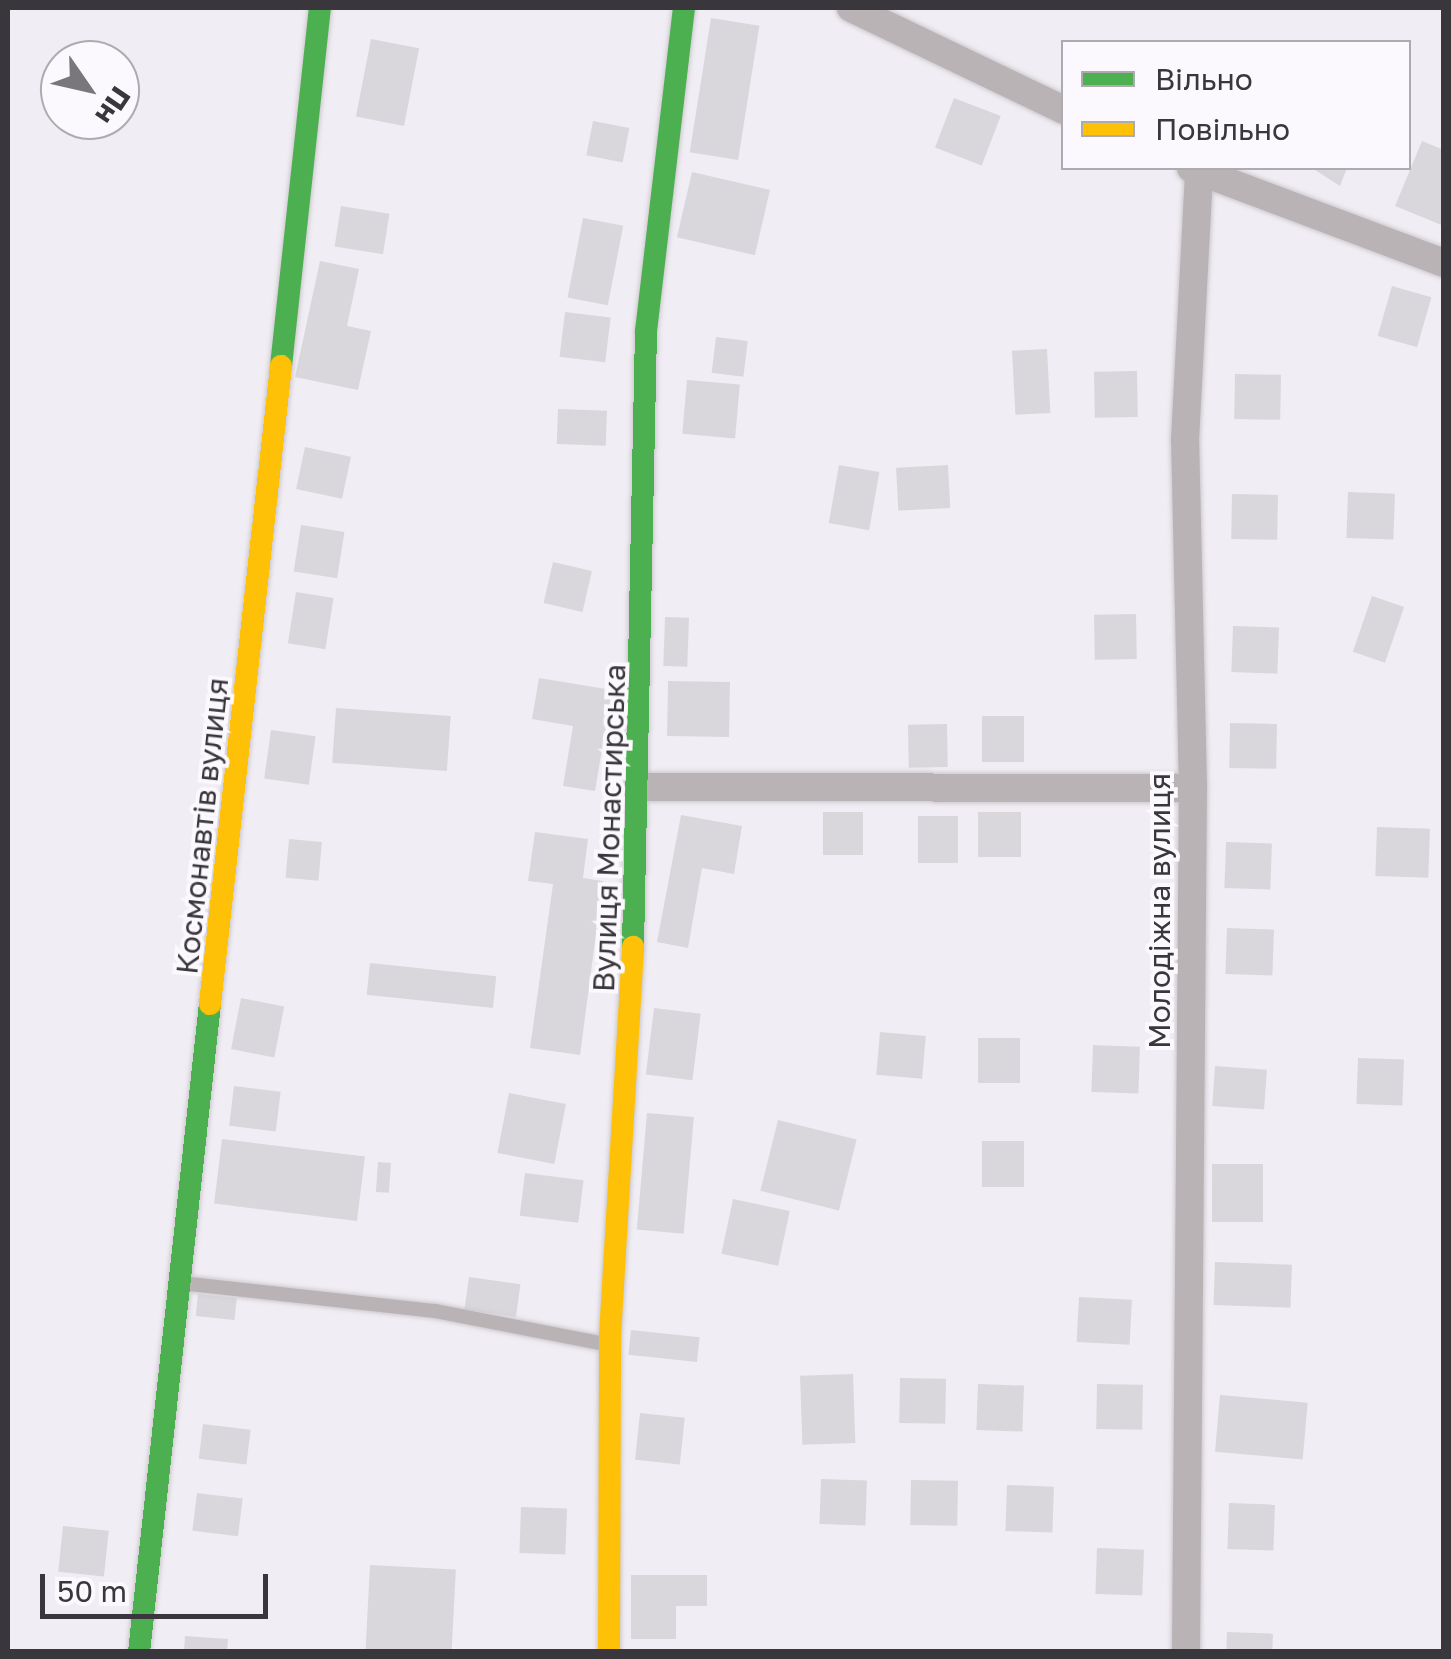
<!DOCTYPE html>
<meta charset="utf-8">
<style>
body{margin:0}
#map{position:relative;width:1451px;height:1659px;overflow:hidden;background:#f1edf4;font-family:"Golos Text",sans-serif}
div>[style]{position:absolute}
.building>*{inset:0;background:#d9d7dc;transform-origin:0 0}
.roads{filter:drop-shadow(0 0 2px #ccc9ce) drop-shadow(0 0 2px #ccc9ce)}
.lane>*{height:14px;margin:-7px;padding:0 7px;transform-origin:7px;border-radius:7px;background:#bab3b5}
.street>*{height:28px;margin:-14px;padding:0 14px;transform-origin:14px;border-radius:14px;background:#bab3b5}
.fast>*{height:22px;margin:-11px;padding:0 11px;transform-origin:11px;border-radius:11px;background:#4caf50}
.slow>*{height:22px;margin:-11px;padding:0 11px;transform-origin:11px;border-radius:11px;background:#ffc107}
span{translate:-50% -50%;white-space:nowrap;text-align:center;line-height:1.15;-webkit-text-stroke:8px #fcf9fe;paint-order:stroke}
.street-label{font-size:30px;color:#3a373c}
.frame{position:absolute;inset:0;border:10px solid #3a373c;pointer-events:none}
.legend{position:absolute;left:1061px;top:40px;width:350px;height:130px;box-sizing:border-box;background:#fcf9fe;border:2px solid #aeabb0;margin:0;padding:12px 18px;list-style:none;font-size:30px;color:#3a373c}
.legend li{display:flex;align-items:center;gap:20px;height:50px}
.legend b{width:50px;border:2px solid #aeabb0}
.north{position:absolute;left:40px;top:40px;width:100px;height:100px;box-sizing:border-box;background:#fcf9fe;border:2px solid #aeabb0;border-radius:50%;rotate:124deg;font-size:28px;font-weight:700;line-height:40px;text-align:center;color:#3a373c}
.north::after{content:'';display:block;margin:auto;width:35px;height:45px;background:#7a777c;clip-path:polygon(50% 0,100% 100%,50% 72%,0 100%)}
.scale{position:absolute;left:40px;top:1574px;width:228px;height:45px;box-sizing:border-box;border:5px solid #3a373c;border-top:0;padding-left:12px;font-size:30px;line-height:35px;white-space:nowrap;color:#3a373c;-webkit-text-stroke:8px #fcf9fe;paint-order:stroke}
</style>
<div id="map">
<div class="building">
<i style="left:711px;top:18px;width:49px;height:136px;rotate:9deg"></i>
<i style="left:371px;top:39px;width:49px;height:79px;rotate:11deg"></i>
<i style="left:954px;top:98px;width:50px;height:53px;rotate:21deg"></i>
<i style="left:593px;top:121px;width:37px;height:35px;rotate:11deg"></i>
<i style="clip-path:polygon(1422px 141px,1444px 150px,1444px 226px,1395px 206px)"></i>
<i style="clip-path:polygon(1312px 168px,1347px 168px,1340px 186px)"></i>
<i style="left:692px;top:172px;width:80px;height:67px;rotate:13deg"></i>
<i style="left:341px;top:206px;width:49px;height:41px;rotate:9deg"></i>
<i style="left:583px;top:218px;width:41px;height:81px;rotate:11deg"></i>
<i style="clip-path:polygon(320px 261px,359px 269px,347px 326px,371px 331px,358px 390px,295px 377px)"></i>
<i style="left:1392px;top:286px;width:41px;height:52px;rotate:16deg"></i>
<i style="left:565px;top:312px;width:46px;height:45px;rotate:7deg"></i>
<i style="left:716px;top:337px;width:32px;height:36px;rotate:7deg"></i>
<i style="left:1047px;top:349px;width:64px;height:35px;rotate:87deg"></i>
<i style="left:1137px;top:371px;width:46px;height:43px;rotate:89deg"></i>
<i style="left:1235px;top:374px;width:46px;height:45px;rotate:1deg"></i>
<i style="left:687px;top:380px;width:53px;height:54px;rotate:5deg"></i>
<i style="left:558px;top:409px;width:49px;height:35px;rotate:2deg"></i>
<i style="left:305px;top:447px;width:47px;height:43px;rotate:12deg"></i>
<i style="left:839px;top:465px;width:41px;height:59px;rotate:10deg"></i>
<i style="left:948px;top:465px;width:43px;height:52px;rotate:87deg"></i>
<i style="left:1348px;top:492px;width:47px;height:46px;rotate:2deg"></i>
<i style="left:1232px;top:494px;width:46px;height:45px;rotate:1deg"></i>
<i style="left:301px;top:525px;width:44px;height:47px;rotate:9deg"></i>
<i style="left:553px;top:562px;width:40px;height:42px;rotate:13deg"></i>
<i style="left:296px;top:592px;width:38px;height:52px;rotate:9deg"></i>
<i style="left:1372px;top:596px;width:34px;height:59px;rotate:19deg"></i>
<i style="left:1136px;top:614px;width:45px;height:42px;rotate:89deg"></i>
<i style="left:665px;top:617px;width:24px;height:49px;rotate:2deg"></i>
<i style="left:1233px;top:626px;width:46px;height:46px;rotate:2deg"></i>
<i style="clip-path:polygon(539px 678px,612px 690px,595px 791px,563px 786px,573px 726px,532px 719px)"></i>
<i style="left:668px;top:681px;width:62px;height:55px;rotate:1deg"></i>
<i style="left:336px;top:708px;width:115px;height:55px;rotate:4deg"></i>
<i style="left:982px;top:716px;width:42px;height:46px"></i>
<i style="left:1230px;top:723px;width:47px;height:45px;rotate:1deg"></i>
<i style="left:947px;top:724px;width:43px;height:39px;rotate:89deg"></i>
<i style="left:271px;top:730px;width:45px;height:49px;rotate:8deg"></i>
<i style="left:863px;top:812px;width:43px;height:40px;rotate:90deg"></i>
<i style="left:1021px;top:812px;width:45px;height:43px;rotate:90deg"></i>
<i style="clip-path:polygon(681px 815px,742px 826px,734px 874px,702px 868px,688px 948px,657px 942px)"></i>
<i style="left:918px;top:816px;width:40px;height:47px"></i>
<i style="left:1377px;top:827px;width:53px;height:49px;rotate:2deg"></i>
<i style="clip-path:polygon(535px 832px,588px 839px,583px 878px,603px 881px,580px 1055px,530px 1048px,553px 884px,528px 881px)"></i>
<i style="left:289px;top:839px;width:33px;height:39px;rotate:5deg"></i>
<i style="left:1226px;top:842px;width:46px;height:46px;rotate:2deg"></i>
<i style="left:1227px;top:928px;width:47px;height:46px;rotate:2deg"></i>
<i style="left:370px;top:963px;width:127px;height:32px;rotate:6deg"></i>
<i style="left:241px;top:998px;width:44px;height:52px;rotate:11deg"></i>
<i style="left:654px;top:1008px;width:47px;height:67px;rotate:7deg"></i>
<i style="left:880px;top:1032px;width:46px;height:43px;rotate:5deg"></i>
<i style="left:978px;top:1038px;width:42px;height:45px"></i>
<i style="left:1093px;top:1045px;width:47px;height:47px;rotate:2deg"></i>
<i style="left:1358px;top:1058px;width:46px;height:46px;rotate:2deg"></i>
<i style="left:1215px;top:1066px;width:52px;height:40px;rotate:4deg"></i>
<i style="left:234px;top:1086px;width:47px;height:40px;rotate:7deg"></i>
<i style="left:509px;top:1093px;width:58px;height:61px;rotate:11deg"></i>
<i style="left:647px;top:1113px;width:47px;height:117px;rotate:5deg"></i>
<i style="left:778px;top:1120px;width:81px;height:73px;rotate:14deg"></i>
<i style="left:222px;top:1139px;width:144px;height:65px;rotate:7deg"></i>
<i style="left:982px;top:1141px;width:42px;height:46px"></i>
<i style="left:378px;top:1162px;width:13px;height:30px;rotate:4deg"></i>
<i style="left:1212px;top:1164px;width:51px;height:58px"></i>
<i style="left:525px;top:1173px;width:59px;height:43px;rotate:7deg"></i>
<i style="left:733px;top:1199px;width:58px;height:56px;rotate:12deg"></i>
<i style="left:1215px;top:1262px;width:77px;height:43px;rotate:2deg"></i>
<i style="left:469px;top:1277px;width:52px;height:33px;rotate:8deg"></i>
<i style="left:198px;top:1294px;width:39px;height:22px;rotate:6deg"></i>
<i style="left:1079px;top:1297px;width:53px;height:45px;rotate:3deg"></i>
<i style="left:631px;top:1330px;width:69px;height:25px;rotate:6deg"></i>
<i style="left:853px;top:1374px;width:69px;height:53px;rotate:88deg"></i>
<i style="left:900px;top:1378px;width:46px;height:45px;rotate:1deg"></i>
<i style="left:978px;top:1384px;width:46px;height:46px;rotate:2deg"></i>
<i style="left:1097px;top:1384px;width:46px;height:45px;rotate:1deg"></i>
<i style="left:1220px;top:1395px;width:88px;height:57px;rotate:5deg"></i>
<i style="left:640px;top:1413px;width:45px;height:47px;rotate:6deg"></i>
<i style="left:203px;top:1424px;width:48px;height:35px;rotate:7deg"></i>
<i style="left:821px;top:1479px;width:46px;height:45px;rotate:2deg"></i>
<i style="left:911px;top:1480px;width:47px;height:45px;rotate:1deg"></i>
<i style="left:1007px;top:1485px;width:47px;height:46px;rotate:2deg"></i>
<i style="left:197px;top:1493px;width:46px;height:38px;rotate:7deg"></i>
<i style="left:1229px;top:1503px;width:46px;height:46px;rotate:2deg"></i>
<i style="left:521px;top:1507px;width:46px;height:46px;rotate:2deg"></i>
<i style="left:63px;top:1526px;width:46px;height:46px;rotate:6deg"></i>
<i style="left:1097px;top:1548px;width:47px;height:46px;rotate:2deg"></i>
<i style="left:370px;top:1565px;width:86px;height:87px;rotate:3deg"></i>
<i style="clip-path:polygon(631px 1575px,707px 1575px,707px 1606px,676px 1606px,676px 1639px,631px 1639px)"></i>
<i style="left:1227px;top:1632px;width:46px;height:20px;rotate:2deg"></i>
<i style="clip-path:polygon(185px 1636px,228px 1639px,227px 1652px,184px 1652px)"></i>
</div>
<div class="roads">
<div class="lane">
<i style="left:181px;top:1283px;width:256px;rotate:6.3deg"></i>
<i style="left:435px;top:1311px;width:172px;rotate:11deg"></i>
</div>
<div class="street">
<i style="left:851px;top:8px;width:236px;rotate:25.6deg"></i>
<i style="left:1191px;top:168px;width:270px;rotate:20.6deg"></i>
<i style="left:642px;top:787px;width:551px;rotate:0.1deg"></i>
<i style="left:1186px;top:1652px;width:864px;rotate:-89.54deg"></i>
<i style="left:1193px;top:788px;width:348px;rotate:-91.3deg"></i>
<i style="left:1185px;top:440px;width:269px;rotate:-87deg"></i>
</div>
<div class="fast">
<i style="left:281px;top:366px;width:360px;rotate:-83.8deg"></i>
<i style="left:633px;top:947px;width:616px;rotate:-88.79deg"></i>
<i style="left:646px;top:331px;width:325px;rotate:-83.3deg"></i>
<i style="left:139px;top:1652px;width:652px;rotate:-83.75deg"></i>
</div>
<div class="slow">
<i style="left:210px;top:1004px;width:642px;rotate:-83.65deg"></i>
<i style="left:609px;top:1652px;width:316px;rotate:-89.8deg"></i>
<i style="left:610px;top:1336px;width:390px;rotate:-86.6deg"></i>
</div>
</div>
<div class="street-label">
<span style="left:202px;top:826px;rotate:-84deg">Космонавтів вулиця</span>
<span style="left:609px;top:828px;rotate:-88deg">Вулиця Монастирська</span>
<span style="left:1159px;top:911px;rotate:-90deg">Молодіжна вулиця</span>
</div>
<div class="frame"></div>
<ul class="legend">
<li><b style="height:12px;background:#4caf50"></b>Вільно</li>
<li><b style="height:12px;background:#ffc107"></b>Повільно</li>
</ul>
<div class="north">Пн</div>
<div class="scale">50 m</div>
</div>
